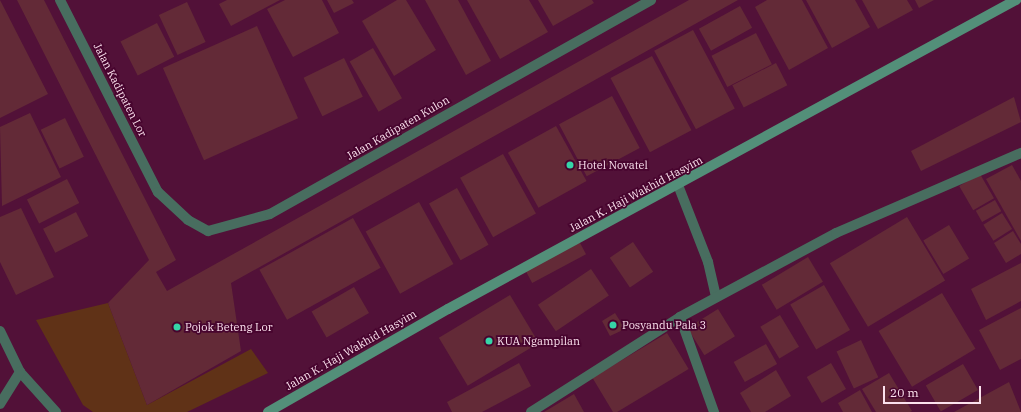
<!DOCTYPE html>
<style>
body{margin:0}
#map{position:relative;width:1021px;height:412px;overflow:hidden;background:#521138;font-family:"IBM Plex Serif",serif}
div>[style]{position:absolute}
.green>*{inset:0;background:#603217}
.building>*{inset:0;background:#632a37;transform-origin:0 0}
.minor>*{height:10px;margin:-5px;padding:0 5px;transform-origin:5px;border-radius:5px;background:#486d5f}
.tertiary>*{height:10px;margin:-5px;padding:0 5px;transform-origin:5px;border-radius:5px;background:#486d5f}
.secondary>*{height:10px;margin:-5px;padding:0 5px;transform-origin:5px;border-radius:5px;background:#538f79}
.dots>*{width:11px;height:11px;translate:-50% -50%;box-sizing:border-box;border:2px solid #47042e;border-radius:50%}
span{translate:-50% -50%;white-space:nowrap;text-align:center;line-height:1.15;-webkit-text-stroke:3.5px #47042e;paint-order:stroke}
.street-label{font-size:11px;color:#fbe1ed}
.poi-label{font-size:11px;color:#fbe1ed}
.left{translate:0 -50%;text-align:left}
.scale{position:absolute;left:883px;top:386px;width:98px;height:18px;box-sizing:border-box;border:2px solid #fbe1ed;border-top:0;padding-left:5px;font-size:12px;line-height:14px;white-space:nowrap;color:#fbe1ed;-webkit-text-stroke:3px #47042e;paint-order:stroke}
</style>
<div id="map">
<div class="green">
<i style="clip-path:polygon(108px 303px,147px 405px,251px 349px,268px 373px,187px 412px,93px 412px,83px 405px,36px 320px)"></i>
</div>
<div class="building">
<i style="clip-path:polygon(0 0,48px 94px,0 118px)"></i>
<i style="clip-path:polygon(17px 0,44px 0,176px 260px,156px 272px,167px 291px,689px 0,738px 0,231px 283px,241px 351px,147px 405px,108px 303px,149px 260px)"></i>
<i style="clip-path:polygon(227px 0,280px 0,231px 26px,219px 4px)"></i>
<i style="clip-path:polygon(285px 0,322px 0,339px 33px,293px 57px,267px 9px)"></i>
<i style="clip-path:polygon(327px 0,352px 0,354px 3px,334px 13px)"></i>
<i style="clip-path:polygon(397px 0,406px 0,436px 50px,394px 76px,362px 21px)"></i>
<i style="clip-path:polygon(425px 0,458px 0,491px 61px,466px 75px)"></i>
<i style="clip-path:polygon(467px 0,529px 0,548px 32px,500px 59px)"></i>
<i style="clip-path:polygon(538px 0,592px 0,594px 3px,553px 26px)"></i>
<i style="clip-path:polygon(767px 0,802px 0,828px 48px,789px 70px,755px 7px)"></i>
<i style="clip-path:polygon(806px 0,855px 0,870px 27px,832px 48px)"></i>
<i style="clip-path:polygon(862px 0,907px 0,913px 10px,878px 29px)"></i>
<i style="clip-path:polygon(915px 0,934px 0,919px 8px)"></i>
<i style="left:187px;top:2px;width:44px;height:31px;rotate:65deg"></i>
<i style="left:740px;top:6px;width:25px;height:47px;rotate:61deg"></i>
<i style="left:157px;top:23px;width:38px;height:41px;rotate:63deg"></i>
<i style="left:257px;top:26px;width:101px;height:103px;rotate:66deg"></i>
<i style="left:693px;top:30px;width:89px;height:44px;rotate:62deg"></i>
<i style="left:756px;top:33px;width:35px;height:50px;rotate:63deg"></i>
<i style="left:373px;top:48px;width:58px;height:27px;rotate:60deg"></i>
<i style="left:652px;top:56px;width:84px;height:47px;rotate:62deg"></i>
<i style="left:344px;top:58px;width:43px;height:45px;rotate:64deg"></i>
<i style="left:776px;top:63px;width:25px;height:49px;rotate:63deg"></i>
<i style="left:612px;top:96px;width:59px;height:60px;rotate:62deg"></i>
<i style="clip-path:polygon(1014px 97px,1021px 122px,921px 171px,911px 151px)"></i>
<i style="clip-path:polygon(30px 113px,61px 177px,2px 206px,0 127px)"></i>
<i style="left:65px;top:118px;width:43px;height:27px;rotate:64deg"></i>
<i style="left:556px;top:126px;width:63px;height:55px;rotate:61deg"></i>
<i style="left:503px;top:154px;width:68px;height:49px;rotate:61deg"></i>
<i style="clip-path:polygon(1012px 165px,1021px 181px,1021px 241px,986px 179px)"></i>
<i style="left:980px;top:174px;width:28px;height:24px;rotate:60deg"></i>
<i style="left:67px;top:179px;width:27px;height:45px;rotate:63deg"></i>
<i style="left:457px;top:188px;width:65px;height:32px;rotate:61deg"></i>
<i style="left:995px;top:200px;width:13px;height:22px;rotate:61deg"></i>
<i style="left:419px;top:202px;width:71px;height:61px;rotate:61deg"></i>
<i style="clip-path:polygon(21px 208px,54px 277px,16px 295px,0 262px,0 217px)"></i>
<i style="left:76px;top:212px;width:27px;height:37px;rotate:63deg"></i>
<i style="left:1002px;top:213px;width:19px;height:22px;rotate:58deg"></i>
<i style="left:907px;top:217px;width:74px;height:90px;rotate:59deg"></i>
<i style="left:353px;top:218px;width:57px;height:107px;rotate:61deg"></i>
<i style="left:949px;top:225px;width:39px;height:30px;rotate:59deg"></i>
<i style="clip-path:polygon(1013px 231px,1021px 244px,1021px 254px,1006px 263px,994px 243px)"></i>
<i style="left:579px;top:241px;width:15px;height:61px;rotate:62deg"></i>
<i style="left:633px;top:242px;width:36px;height:28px;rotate:56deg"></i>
<i style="left:808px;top:257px;width:29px;height:54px;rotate:59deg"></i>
<i style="clip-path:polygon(1021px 263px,1021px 301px,986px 320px,971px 289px)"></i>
<i style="left:591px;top:269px;width:32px;height:64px;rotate:56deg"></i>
<i style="left:824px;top:285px;width:52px;height:39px;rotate:60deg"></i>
<i style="left:354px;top:287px;width:30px;height:49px;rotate:60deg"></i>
<i style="left:942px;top:293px;width:65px;height:74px;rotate:59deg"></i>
<i style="left:510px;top:295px;width:56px;height:83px;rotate:59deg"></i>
<i style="clip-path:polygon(1021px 308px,1021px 359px,1000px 370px,979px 330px)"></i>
<i style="left:718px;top:309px;width:32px;height:36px;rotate:58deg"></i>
<i style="clip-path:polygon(615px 313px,625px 329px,610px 336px,602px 321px)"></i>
<i style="left:780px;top:315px;width:37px;height:23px;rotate:59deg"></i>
<i style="left:667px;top:333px;width:42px;height:87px;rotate:59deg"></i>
<i style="left:861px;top:340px;width:41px;height:27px;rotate:65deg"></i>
<i style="left:766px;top:344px;width:23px;height:37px;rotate:61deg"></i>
<i style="clip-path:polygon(519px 363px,531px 386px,482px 412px,452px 412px,447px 402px)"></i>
<i style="left:831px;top:363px;width:30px;height:28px;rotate:60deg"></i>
<i style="left:963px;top:364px;width:30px;height:43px;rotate:60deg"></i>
<i style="clip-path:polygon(776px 370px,791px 396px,765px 412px,751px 412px,740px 393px)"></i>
<i style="clip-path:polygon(889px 373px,912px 411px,910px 412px,876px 412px,862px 389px)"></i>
<i style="clip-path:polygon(1009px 382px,1021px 412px,954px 412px)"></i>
<i style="clip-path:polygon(860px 390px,872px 412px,843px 412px,838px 403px)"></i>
<i style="clip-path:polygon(574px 394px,584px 412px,544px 412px)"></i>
</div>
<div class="minor">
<i style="left:60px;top:0;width:216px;rotate:63deg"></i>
<i style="left:158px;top:192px;width:41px;rotate:43deg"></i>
<i style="left:188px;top:220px;width:23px;rotate:29deg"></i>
<i style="left:208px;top:231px;width:64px;rotate:-15.3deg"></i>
<i style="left:270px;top:214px;width:437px;rotate:-29.3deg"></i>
<i style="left:678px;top:185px;width:83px;rotate:68.7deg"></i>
<i style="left:708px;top:262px;width:36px;rotate:77deg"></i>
<i style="left:680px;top:317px;width:101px;rotate:70.3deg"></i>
<i style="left:531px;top:412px;width:177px;rotate:-32.5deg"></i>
<i style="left:680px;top:317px;width:177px;rotate:-28.3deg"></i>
<i style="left:836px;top:233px;width:202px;rotate:-23.4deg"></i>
</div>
<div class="tertiary">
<i style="left:0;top:331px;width:46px;rotate:64deg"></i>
<i style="left:20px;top:372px;width:54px;rotate:48deg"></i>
<i style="left:0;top:404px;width:38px;rotate:-58deg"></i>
</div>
<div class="secondary">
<i style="left:268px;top:412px;width:207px;rotate:-29.8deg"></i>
<i style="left:448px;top:309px;width:647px;rotate:-28.55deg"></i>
</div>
<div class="dots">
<i style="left:570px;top:165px;background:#36d4a7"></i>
<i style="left:613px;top:325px;background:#36d4a7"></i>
<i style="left:177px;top:327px;background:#36d4a7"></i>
<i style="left:489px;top:341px;background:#36d4a7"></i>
</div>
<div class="street-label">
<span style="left:120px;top:90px;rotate:63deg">Jalan Kadipaten Lor</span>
<span style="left:398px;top:128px;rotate:-30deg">Jalan Kadipaten Kulon</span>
<span style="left:636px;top:194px;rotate:-28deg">Jalan K. Haji Wakhid Hasyim</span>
<span style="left:351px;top:350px;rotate:-30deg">Jalan K. Haji Wakhid Hasyim</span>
</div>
<div class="poi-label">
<span class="left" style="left:578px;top:165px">Hotel Novatel</span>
<span class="left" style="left:622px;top:325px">Posyandu Pala 3</span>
<span class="left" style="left:185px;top:327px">Pojok Beteng Lor</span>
<span class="left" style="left:497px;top:341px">KUA Ngampilan</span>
</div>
<div class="scale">20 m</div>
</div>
